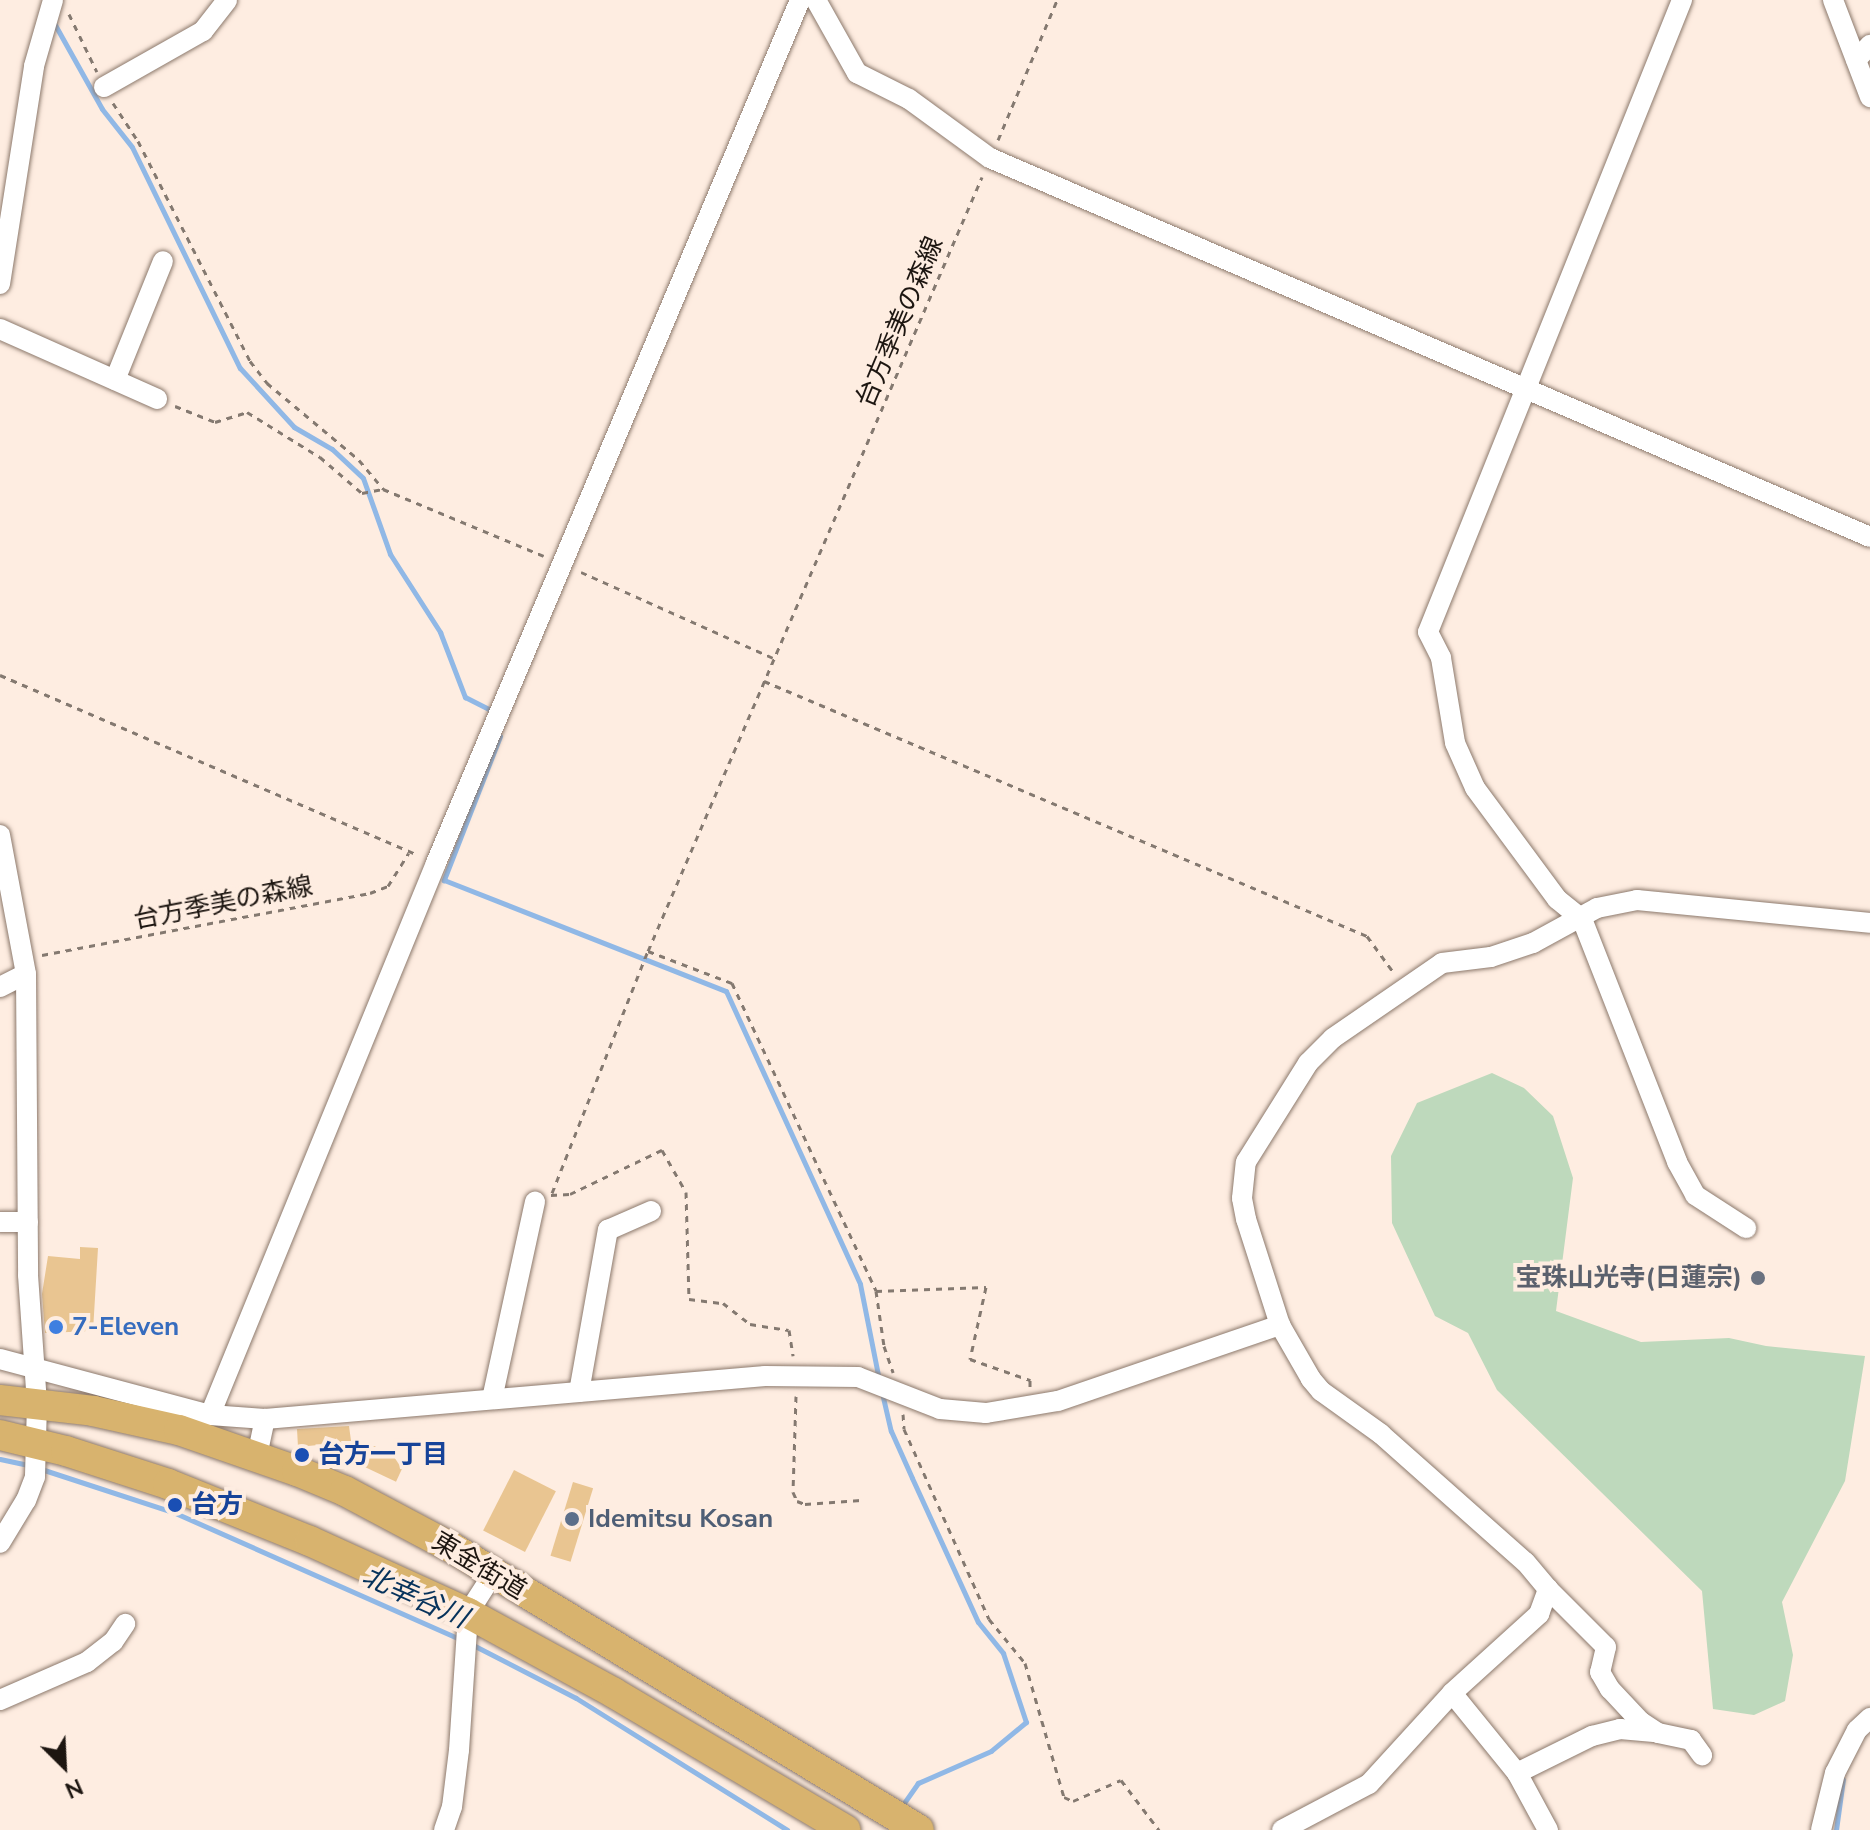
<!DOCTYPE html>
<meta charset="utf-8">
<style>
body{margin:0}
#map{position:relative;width:1870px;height:1830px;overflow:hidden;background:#feede1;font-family:"Nunito Sans","Noto Sans JP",sans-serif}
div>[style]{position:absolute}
.green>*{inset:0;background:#bed9bc}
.stream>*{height:5px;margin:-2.5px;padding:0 2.5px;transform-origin:2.5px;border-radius:2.5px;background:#90b8e6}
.building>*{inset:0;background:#e9c591;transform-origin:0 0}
.path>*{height:3px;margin-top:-1.5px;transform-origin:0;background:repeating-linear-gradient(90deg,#847970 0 6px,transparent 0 12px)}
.roads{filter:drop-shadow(0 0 2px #8c796c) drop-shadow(0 0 2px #8c796c)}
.minor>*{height:20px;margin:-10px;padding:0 10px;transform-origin:10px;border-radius:10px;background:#fff}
.highway>*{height:30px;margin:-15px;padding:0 15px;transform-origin:15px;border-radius:15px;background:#d8b36e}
.dots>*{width:22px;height:22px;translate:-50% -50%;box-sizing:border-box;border:4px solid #feede1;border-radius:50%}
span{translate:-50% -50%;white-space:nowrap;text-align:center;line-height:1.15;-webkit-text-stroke:8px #feede1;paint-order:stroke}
.street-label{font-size:26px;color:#1d1611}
.worship-label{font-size:26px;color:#5b616d;font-weight:700}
.right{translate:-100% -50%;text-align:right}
.shop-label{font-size:26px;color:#366cbe;font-weight:700}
.left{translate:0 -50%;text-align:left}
.transit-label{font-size:26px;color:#164399;font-weight:700}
.service-label{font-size:26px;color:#4e5e75;font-weight:700}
.water-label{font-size:28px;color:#06325b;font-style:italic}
.north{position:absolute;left:24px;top:1726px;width:80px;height:80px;-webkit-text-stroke:6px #feede1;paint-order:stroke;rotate:156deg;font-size:22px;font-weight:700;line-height:32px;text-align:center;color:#1d1611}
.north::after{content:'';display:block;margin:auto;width:28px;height:36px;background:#1d1611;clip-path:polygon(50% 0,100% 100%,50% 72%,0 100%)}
</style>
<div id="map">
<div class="green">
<i style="clip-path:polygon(1492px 1073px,1524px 1088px,1553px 1116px,1573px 1178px,1556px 1311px,1641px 1342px,1729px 1338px,1766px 1346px,1865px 1356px,1845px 1481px,1782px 1602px,1793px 1655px,1785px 1701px,1754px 1715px,1713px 1709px,1702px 1591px,1497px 1390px,1468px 1333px,1435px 1316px,1392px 1223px,1391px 1156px,1417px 1103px)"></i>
</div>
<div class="stream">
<i style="left:54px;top:23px;width:98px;rotate:60.8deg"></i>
<i style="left:102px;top:109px;width:48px;rotate:51.7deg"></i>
<i style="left:132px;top:147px;width:246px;rotate:64deg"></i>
<i style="left:240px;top:368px;width:80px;rotate:47.5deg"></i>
<i style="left:294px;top:427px;width:44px;rotate:30.1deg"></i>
<i style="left:332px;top:449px;width:42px;rotate:43.1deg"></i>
<i style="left:363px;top:478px;width:81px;rotate:70.4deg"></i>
<i style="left:390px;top:554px;width:93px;rotate:57.3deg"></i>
<i style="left:440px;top:632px;width:70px;rotate:69deg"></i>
<i style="left:465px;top:697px;width:31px;rotate:27deg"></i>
<i style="left:500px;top:736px;width:155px;rotate:111.3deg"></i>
<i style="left:444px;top:880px;width:303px;rotate:21.5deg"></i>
<i style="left:726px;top:991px;width:322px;rotate:65.4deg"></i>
<i style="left:860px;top:1284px;width:98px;rotate:78.8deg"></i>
<i style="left:882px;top:1393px;width:39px;rotate:77deg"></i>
<i style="left:891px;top:1431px;width:51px;rotate:65.9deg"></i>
<i style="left:912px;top:1478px;width:158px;rotate:65.4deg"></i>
<i style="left:978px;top:1622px;width:40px;rotate:51deg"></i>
<i style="left:1003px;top:1653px;width:73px;rotate:71.6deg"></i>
<i style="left:1026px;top:1722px;width:45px;rotate:140.4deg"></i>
<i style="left:991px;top:1751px;width:80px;rotate:156.3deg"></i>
<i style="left:918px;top:1783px;width:28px;rotate:125deg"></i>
<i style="left:0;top:1459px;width:30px;rotate:12deg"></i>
<i style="left:38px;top:1468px;width:142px;rotate:18.1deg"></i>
<i style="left:173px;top:1512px;width:316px;rotate:23.9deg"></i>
<i style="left:471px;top:1644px;width:118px;rotate:27.2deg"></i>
<i style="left:576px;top:1698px;width:249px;rotate:32deg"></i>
<i style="left:1836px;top:1830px;width:51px;rotate:-82.2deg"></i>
</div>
<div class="building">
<i style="clip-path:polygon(80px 1247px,98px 1248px,93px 1331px,45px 1333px,42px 1294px,48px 1256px,80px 1259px)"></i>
<i style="clip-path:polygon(349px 1426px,352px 1448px,319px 1452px,318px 1445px,298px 1447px,297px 1429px)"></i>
<i style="left:374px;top:1446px;width:35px;height:23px;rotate:25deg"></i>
<i style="left:514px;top:1470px;width:47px;height:68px;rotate:27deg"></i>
<i style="left:573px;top:1482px;width:21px;height:77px;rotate:17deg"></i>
</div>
<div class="path">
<i style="left:69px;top:14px;width:64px;rotate:64.2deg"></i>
<i style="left:113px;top:103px;width:45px;rotate:56.7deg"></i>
<i style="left:138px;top:141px;width:247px;rotate:63deg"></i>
<i style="left:250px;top:361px;width:28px;rotate:52deg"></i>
<i style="left:267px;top:383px;width:120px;rotate:39.9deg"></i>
<i style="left:359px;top:460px;width:38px;rotate:50deg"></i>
<i style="left:383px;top:489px;width:174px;rotate:22.6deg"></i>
<i style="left:998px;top:140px;width:152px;rotate:-67.1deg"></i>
<i style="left:175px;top:406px;width:43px;rotate:21.8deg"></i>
<i style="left:215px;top:422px;width:34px;rotate:-17deg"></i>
<i style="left:247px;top:412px;width:86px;rotate:31.7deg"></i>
<i style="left:320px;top:457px;width:55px;rotate:40.6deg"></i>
<i style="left:362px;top:493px;width:21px;rotate:-11deg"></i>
<i style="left:581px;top:572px;width:210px;rotate:24.1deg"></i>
<i style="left:0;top:675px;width:455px;rotate:23.3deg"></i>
<i style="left:764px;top:681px;width:655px;rotate:22.92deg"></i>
<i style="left:1367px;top:936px;width:46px;rotate:53.9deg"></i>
<i style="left:648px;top:951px;width:90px;rotate:20.9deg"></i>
<i style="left:732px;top:983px;width:340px;rotate:64.9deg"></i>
<i style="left:876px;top:1291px;width:56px;rotate:81.7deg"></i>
<i style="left:884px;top:1346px;width:28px;rotate:71deg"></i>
<i style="left:42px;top:955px;width:334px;rotate:-10.7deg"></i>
<i style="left:370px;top:893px;width:19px;rotate:-21deg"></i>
<i style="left:388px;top:886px;width:39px;rotate:-58deg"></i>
<i style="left:552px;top:1193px;width:260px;rotate:-68.4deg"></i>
<i style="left:648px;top:951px;width:843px;rotate:-66.66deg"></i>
<i style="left:551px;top:1195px;width:19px;rotate:-3deg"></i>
<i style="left:570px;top:1194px;width:102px;rotate:-25.6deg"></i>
<i style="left:662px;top:1150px;width:48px;rotate:60.3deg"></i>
<i style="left:686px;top:1192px;width:107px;rotate:88.4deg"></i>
<i style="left:689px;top:1299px;width:34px;rotate:7deg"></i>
<i style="left:723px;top:1303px;width:34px;rotate:38deg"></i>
<i style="left:750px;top:1324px;width:39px;rotate:9deg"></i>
<i style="left:789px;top:1330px;width:26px;rotate:81deg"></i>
<i style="left:876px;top:1291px;width:110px;rotate:-2.1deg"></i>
<i style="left:986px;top:1287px;width:74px;rotate:102.5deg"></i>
<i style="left:970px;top:1359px;width:64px;rotate:19.3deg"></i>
<i style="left:1030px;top:1380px;width:8px;rotate:90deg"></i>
<i style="left:796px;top:1396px;width:96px;rotate:91.8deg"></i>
<i style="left:793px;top:1492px;width:10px;rotate:66deg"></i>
<i style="left:797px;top:1501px;width:9px;rotate:21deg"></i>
<i style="left:805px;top:1504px;width:56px;rotate:-4.1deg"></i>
<i style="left:903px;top:1414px;width:15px;rotate:86deg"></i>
<i style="left:904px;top:1429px;width:208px;rotate:65.9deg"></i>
<i style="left:989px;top:1619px;width:57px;rotate:50.7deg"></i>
<i style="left:1025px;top:1663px;width:140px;rotate:73.8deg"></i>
<i style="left:1064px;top:1797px;width:10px;rotate:24deg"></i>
<i style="left:1073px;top:1801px;width:52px;rotate:-23.6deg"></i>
<i style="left:1121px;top:1780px;width:63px;rotate:52.8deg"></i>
</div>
<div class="roads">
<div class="minor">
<i style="left:816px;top:0;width:84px;rotate:60.7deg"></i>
<i style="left:857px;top:73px;width:58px;rotate:26.6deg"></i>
<i style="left:909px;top:99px;width:100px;rotate:36.1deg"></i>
<i style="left:990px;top:158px;width:958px;rotate:23.3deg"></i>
<i style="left:1682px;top:0;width:681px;rotate:111.9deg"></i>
<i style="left:1428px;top:632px;width:29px;rotate:63deg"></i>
<i style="left:1441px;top:658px;width:86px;rotate:80.6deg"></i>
<i style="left:1455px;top:743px;width:49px;rotate:66deg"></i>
<i style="left:1475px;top:788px;width:138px;rotate:53.5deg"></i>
<i style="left:1557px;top:899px;width:32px;rotate:39deg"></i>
<i style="left:1582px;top:919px;width:261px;rotate:68.6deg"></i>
<i style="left:1677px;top:1162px;width:38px;rotate:61deg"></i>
<i style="left:1695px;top:1195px;width:61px;rotate:32.9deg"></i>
<i style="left:1833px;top:0;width:104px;rotate:69.1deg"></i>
<i style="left:1856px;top:60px;width:21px;rotate:-47deg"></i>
<i style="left:104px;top:87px;width:114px;rotate:-29.5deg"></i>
<i style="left:203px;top:31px;width:39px;rotate:-52deg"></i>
<i style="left:0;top:284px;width:221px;rotate:-81.1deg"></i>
<i style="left:34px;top:66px;width:69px;rotate:-73.9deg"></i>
<i style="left:0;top:329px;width:172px;rotate:24deg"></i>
<i style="left:115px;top:380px;width:128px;rotate:-68deg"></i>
<i style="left:0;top:835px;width:141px;rotate:79.4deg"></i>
<i style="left:26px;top:974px;width:301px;rotate:89.6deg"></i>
<i style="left:28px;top:1275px;width:129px;rotate:86deg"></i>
<i style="left:37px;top:1404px;width:73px;rotate:91.6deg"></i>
<i style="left:35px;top:1477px;width:25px;rotate:111deg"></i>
<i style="left:26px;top:1500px;width:50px;rotate:121.2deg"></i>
<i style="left:0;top:987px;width:29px;rotate:-27deg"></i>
<i style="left:0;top:1222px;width:28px"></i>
<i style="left:0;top:1359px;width:217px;rotate:14.9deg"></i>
<i style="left:210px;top:1415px;width:55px;rotate:4.2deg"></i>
<i style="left:265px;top:1419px;width:502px;rotate:-4.92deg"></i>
<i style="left:765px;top:1376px;width:93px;rotate:0.6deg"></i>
<i style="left:858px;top:1377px;width:88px;rotate:21.3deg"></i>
<i style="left:940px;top:1409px;width:46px;rotate:5deg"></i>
<i style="left:986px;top:1413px;width:73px;rotate:-9.5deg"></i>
<i style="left:1058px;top:1401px;width:235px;rotate:-18.9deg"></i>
<i style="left:579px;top:1392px;width:165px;rotate:-79.9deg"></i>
<i style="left:608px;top:1230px;width:47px;rotate:-23.8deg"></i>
<i style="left:492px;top:1399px;width:202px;rotate:-77.7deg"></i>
<i style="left:210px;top:1415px;width:596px;rotate:-67.73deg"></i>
<i style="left:436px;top:863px;width:937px;rotate:-67.13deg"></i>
<i style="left:257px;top:1456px;width:38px;rotate:-78deg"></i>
<i style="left:1548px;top:1589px;width:82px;rotate:45deg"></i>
<i style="left:1606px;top:1647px;width:26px;rotate:103deg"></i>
<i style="left:1600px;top:1672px;width:20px;rotate:60deg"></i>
<i style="left:1610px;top:1689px;width:45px;rotate:46.8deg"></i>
<i style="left:1641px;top:1722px;width:20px;rotate:33deg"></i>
<i style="left:1658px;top:1733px;width:34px;rotate:12deg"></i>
<i style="left:1691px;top:1740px;width:19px;rotate:54deg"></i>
<i style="left:0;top:1700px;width:95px;rotate:-23.6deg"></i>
<i style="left:87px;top:1662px;width:33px;rotate:-38deg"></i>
<i style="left:113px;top:1642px;width:22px;rotate:-56deg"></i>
<i style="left:1517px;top:1773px;width:84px;rotate:-26.3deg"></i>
<i style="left:1592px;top:1736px;width:29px;rotate:-14deg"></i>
<i style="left:1620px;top:1729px;width:34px;rotate:5deg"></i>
<i style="left:444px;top:1830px;width:24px;rotate:-71deg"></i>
<i style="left:452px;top:1807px;width:57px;rotate:-83deg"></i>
<i style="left:459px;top:1750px;width:137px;rotate:-86.2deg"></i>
<i style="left:468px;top:1613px;width:46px;rotate:-57.3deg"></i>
<i style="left:1282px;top:1830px;width:98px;rotate:-27.9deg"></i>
<i style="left:1369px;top:1784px;width:123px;rotate:-47.6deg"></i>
<i style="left:1548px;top:1830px;width:65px;rotate:-118.5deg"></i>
<i style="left:1517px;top:1773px;width:103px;rotate:-129.1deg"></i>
<i style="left:1452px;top:1693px;width:118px;rotate:-42.2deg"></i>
<i style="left:1539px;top:1614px;width:27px;rotate:-70deg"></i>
<i style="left:1548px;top:1589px;width:35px;rotate:-130deg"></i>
<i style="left:1525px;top:1562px;width:193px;rotate:-138.4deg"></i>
<i style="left:1381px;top:1434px;width:74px;rotate:-144.4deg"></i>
<i style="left:1321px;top:1391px;width:16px;rotate:-130deg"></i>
<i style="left:1311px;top:1379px;width:62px;rotate:-119.9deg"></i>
<i style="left:1280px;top:1325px;width:111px;rotate:-107.8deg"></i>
<i style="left:1246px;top:1219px;width:21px;rotate:-101deg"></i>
<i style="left:1242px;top:1198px;width:36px;rotate:-84deg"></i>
<i style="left:1246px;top:1162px;width:117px;rotate:-57.9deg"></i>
<i style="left:1308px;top:1063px;width:35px;rotate:-45deg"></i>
<i style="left:1333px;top:1038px;width:132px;rotate:-34.5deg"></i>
<i style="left:1442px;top:963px;width:49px;rotate:-7deg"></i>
<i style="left:1491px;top:957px;width:44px;rotate:-18.4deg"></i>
<i style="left:1533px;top:943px;width:73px;rotate:-28.7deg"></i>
<i style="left:1597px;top:908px;width:41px;rotate:-11.3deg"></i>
<i style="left:1637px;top:900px;width:234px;rotate:5.6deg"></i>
<i style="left:1821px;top:1830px;width:59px;rotate:-76.2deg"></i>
<i style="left:1835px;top:1773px;width:48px;rotate:-62.9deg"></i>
<i style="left:1857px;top:1730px;width:18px;rotate:-43deg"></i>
</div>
<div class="highway">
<i style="left:0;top:1400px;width:94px;rotate:6.7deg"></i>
<i style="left:93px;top:1411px;width:88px;rotate:12.5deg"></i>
<i style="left:179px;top:1430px;width:125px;rotate:19.2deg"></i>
<i style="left:297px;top:1471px;width:52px;rotate:22.6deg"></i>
<i style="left:345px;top:1491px;width:123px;rotate:28deg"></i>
<i style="left:454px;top:1549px;width:543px;rotate:31.14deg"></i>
<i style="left:0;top:1435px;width:68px;rotate:13.6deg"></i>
<i style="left:66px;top:1451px;width:107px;rotate:17.9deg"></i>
<i style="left:168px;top:1484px;width:153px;rotate:21.9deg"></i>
<i style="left:310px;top:1541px;width:174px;rotate:24.5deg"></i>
<i style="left:468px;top:1613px;width:166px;rotate:28.7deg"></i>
<i style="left:614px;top:1693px;width:269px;rotate:30.6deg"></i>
</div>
</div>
<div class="dots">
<i style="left:1758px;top:1278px;background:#6b7280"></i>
<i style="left:56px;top:1327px;background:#3f7fe0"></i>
<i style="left:302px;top:1455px;background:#1a4fb4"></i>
<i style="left:175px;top:1505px;background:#1a4fb4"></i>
<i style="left:572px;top:1519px;background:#5c6f8a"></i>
</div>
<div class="street-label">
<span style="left:900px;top:322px;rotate:-67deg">台方季美の森線</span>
<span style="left:223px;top:903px;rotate:-11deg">台方季美の森線</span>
<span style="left:479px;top:1566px;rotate:31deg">東金街道</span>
</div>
<div class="worship-label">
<span class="right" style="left:1742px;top:1278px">宝珠山光寺(日蓮宗)</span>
</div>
<div class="shop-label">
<span class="left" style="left:72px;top:1327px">7-Eleven</span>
</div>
<div class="transit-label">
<span class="left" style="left:318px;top:1455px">台方一丁目</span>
<span class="left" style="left:191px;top:1505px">台方</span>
</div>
<div class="service-label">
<span class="left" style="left:588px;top:1519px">Idemitsu Kosan</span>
</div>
<div class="water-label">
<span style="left:415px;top:1597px;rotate:24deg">北幸谷川</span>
</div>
<div class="north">N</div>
</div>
